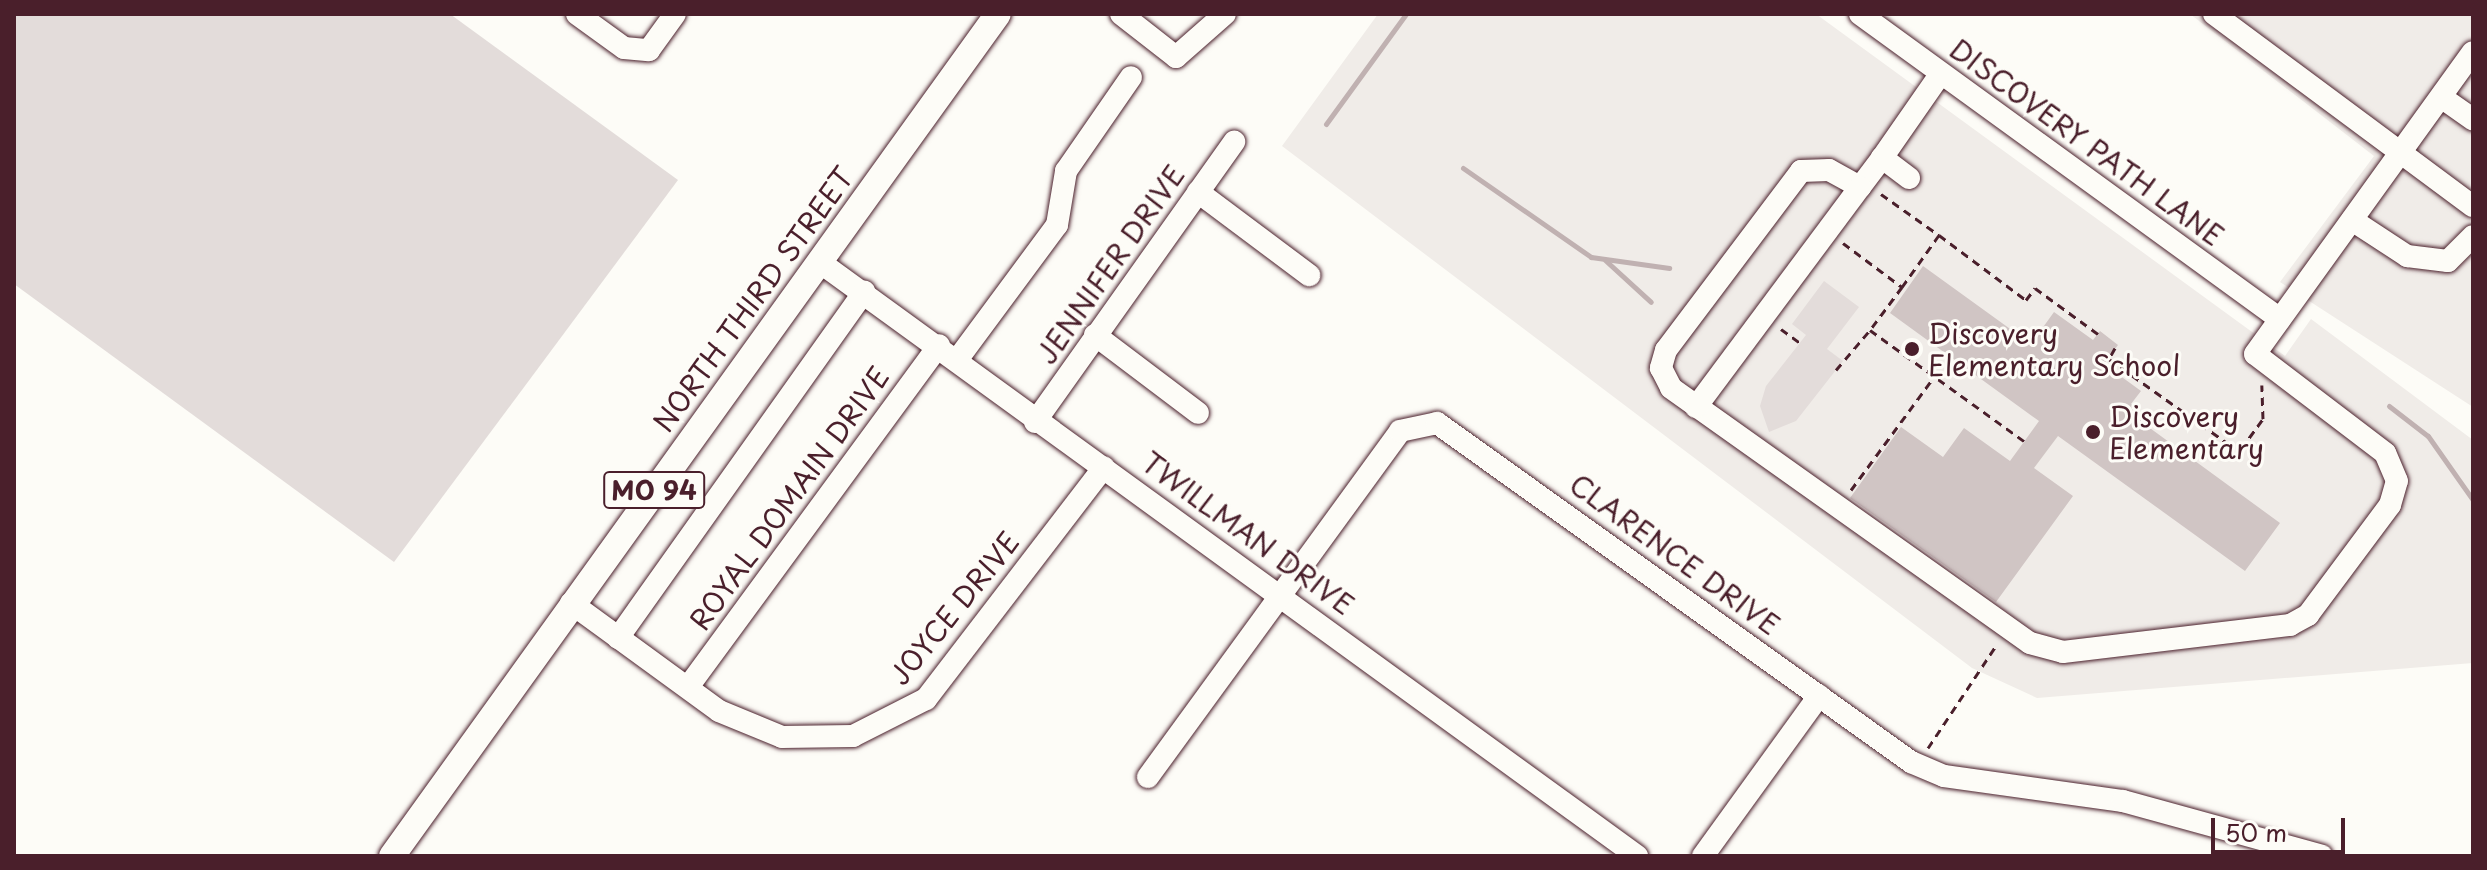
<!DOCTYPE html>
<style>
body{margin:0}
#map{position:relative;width:2487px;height:870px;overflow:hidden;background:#fdfcf7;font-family:"Playpen Sans",sans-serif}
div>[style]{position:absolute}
.built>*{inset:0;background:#f0ece8}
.green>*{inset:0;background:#e3dcda}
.stream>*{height:5px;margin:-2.5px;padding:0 2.5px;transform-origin:2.5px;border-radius:2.5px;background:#c0b1b1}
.building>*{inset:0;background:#d0c5c4}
.path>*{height:3px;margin-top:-1.5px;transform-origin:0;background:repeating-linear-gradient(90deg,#4a1f2b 0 8px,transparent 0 14px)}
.roads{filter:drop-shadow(0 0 2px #4a1f2b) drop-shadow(0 0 2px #4a1f2b)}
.minor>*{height:22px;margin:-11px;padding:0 11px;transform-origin:11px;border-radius:11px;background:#fdfcf7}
.major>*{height:26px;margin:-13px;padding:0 13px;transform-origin:13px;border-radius:13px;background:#fdfcf7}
.dots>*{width:22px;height:22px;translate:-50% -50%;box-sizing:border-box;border:4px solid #fdfcf7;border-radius:50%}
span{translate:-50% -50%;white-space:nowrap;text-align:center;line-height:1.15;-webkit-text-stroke:6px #fdfcf7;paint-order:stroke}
.shield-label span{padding:2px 6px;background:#fdfcf7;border:2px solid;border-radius:6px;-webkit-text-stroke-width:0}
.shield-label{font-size:26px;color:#4a1f2b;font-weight:700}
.street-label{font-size:28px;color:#4a1f2b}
.poi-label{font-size:28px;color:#4a1f2b}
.left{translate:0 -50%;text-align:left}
.frame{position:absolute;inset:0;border:16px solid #4a1f2b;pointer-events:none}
.scale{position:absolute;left:2211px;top:818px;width:134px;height:36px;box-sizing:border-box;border:4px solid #4a1f2b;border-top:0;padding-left:10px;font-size:24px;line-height:28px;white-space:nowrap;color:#4a1f2b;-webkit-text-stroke:6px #fdfcf7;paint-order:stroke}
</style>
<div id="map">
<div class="built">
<i style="clip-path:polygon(1378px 14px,1816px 14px,2285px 356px,2311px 319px,2473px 440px,2473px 663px,2037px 698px,1972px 668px,1282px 146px)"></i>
<i style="clip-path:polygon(2190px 14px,2473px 14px,2473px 407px,2280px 282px,2374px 156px)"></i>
</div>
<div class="green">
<i style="clip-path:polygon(14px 14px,450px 14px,678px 180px,394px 562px,14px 284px)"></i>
<i style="clip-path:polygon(1824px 281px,1859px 307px,1827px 349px,1843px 361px,1796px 421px,1769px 432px,1760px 406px,1766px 386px,1806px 335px,1792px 324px)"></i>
</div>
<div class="stream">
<i style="left:1326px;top:124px;width:136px;rotate:-54deg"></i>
<i style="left:1463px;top:168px;width:156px;rotate:34.8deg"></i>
<i style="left:1591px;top:257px;width:79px;rotate:8deg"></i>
<i style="left:1605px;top:260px;width:62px;rotate:42.4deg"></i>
<i style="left:2389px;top:406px;width:49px;rotate:37.6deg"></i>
<i style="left:2428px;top:436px;width:78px;rotate:54.9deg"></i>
</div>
<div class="building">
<i style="clip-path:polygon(1923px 266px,2031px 344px,2054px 312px,2093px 340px,2100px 331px,2118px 345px,2104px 364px,2141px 391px,2131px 404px,2147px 417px,2143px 423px,2280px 523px,2245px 571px,2058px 436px,2034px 468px,2073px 496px,1996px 602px,1850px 498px,1901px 427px,1943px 457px,1964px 428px,2010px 461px,2039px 421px,1890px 313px)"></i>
</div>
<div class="path">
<i style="left:1881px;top:194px;width:71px;rotate:35.3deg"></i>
<i style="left:1939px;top:235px;width:64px;rotate:125.4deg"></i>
<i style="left:1939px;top:235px;width:109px;rotate:36.8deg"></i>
<i style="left:2026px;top:300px;width:15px;rotate:-53deg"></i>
<i style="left:2035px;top:288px;width:78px;rotate:36.1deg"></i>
<i style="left:1843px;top:243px;width:74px;rotate:36.7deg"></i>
<i style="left:1902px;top:287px;width:54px;rotate:126.7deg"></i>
<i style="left:1870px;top:330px;width:190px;rotate:35.8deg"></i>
<i style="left:1781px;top:329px;width:24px;rotate:36deg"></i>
<i style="left:2115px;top:348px;width:13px;rotate:119deg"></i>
<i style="left:2109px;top:359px;width:145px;rotate:35.4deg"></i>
<i style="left:2227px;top:443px;width:24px;rotate:128deg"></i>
<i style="left:1836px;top:370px;width:52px;rotate:-49.6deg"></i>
<i style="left:2227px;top:443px;width:15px;rotate:23deg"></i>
<i style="left:2241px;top:449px;width:37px;rotate:-54deg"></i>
<i style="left:2263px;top:419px;width:34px;rotate:-92deg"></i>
<i style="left:1851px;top:490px;width:140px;rotate:-53.7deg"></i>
<i style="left:1928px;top:748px;width:125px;rotate:-56.4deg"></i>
</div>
<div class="roads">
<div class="minor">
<i style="left:577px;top:14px;width:58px;rotate:35.9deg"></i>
<i style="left:624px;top:48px;width:25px;rotate:5deg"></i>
<i style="left:649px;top:50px;width:44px;rotate:-54.2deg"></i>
<i style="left:1121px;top:14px;width:70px;rotate:38deg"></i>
<i style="left:1176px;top:57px;width:65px;rotate:-41.3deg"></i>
<i style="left:1860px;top:14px;width:519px;rotate:35.99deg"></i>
<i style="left:2214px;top:14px;width:322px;rotate:36.6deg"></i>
<i style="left:2441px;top:97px;width:39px;rotate:35deg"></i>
<i style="left:1882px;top:158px;width:36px;rotate:127deg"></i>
<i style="left:1860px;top:187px;width:35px;rotate:-151deg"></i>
<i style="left:1829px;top:170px;width:28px;rotate:178deg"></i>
<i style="left:1801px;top:171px;width:224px;rotate:127deg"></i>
<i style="left:1666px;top:350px;width:19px;rotate:106deg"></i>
<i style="left:1661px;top:368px;width:22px;rotate:63deg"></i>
<i style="left:1671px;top:388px;width:440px;rotate:35.4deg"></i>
<i style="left:2030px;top:643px;width:34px;rotate:15deg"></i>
<i style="left:2063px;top:652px;width:229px;rotate:-6.8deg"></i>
<i style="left:2290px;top:625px;width:21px;rotate:-29deg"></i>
<i style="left:2308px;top:615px;width:137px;rotate:-53.3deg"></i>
<i style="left:2390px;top:505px;width:25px;rotate:-74deg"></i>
<i style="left:2397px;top:481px;width:30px;rotate:-113deg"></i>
<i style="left:2385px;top:453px;width:163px;rotate:-142.7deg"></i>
<i style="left:2255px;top:354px;width:372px;rotate:-54.2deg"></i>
<i style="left:1909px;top:178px;width:34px;rotate:-143deg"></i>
<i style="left:1882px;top:158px;width:103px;rotate:-55.2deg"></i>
<i style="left:1198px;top:192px;width:139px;rotate:36.8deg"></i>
<i style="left:2352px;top:220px;width:66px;rotate:33.2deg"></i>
<i style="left:2407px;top:256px;width:41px;rotate:7deg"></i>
<i style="left:2448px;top:261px;width:35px;rotate:-45deg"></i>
<i style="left:821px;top:263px;width:1009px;rotate:36.01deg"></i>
<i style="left:1095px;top:335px;width:129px;rotate:37.1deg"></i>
<i style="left:957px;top:360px;width:168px;rotate:-53.5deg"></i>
<i style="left:1057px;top:225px;width:55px;rotate:-80.5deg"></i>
<i style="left:1066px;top:171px;width:114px;rotate:-55.3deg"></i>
<i style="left:1696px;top:407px;width:274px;rotate:-53.3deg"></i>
<i style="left:1035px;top:422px;width:344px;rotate:-54.6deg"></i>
<i style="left:571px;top:603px;width:183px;rotate:36.1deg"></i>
<i style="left:719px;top:711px;width:68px;rotate:22.4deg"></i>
<i style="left:782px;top:737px;width:71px;rotate:-0.8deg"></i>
<i style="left:853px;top:736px;width:82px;rotate:-26.9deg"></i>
<i style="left:926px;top:699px;width:292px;rotate:-52.5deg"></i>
<i style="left:618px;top:638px;width:425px;rotate:-54.6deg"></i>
<i style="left:688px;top:687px;width:424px;rotate:-53.7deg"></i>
<i style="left:1148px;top:777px;width:428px;rotate:-53.9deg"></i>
<i style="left:1400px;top:431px;width:38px;rotate:-12deg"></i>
<i style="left:1437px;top:423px;width:583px;rotate:35.57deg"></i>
<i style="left:1911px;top:762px;width:36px;rotate:23deg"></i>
<i style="left:1944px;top:776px;width:181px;rotate:8deg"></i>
<i style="left:2123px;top:801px;width:206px;rotate:15.4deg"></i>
<i style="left:1703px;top:856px;width:198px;rotate:-54.1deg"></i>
</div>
<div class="major">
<i style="left:392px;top:856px;width:1037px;rotate:-54.26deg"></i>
</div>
</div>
<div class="dots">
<i style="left:1912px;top:349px;background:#4a1f2b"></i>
<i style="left:2093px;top:432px;background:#4a1f2b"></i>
</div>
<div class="shield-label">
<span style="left:654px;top:490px">MO 94</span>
</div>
<div class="street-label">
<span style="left:2087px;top:142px;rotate:36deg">DISCOVERY PATH LANE</span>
<span style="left:1110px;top:264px;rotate:-55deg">JENNIFER DRIVE</span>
<span style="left:753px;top:299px;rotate:-54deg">NORTH THIRD STREET</span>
<span style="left:789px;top:498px;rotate:-54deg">ROYAL DOMAIN DRIVE</span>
<span style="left:1248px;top:533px;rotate:36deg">TWILLMAN DRIVE</span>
<span style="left:1675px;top:554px;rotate:36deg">CLARENCE DRIVE</span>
<span style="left:954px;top:608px;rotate:-51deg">JOYCE DRIVE</span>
</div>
<div class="poi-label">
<span class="left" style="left:1928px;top:349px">Discovery<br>Elementary School</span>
<span class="left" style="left:2109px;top:432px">Discovery<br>Elementary</span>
</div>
<div class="frame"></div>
<div class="scale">50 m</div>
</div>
